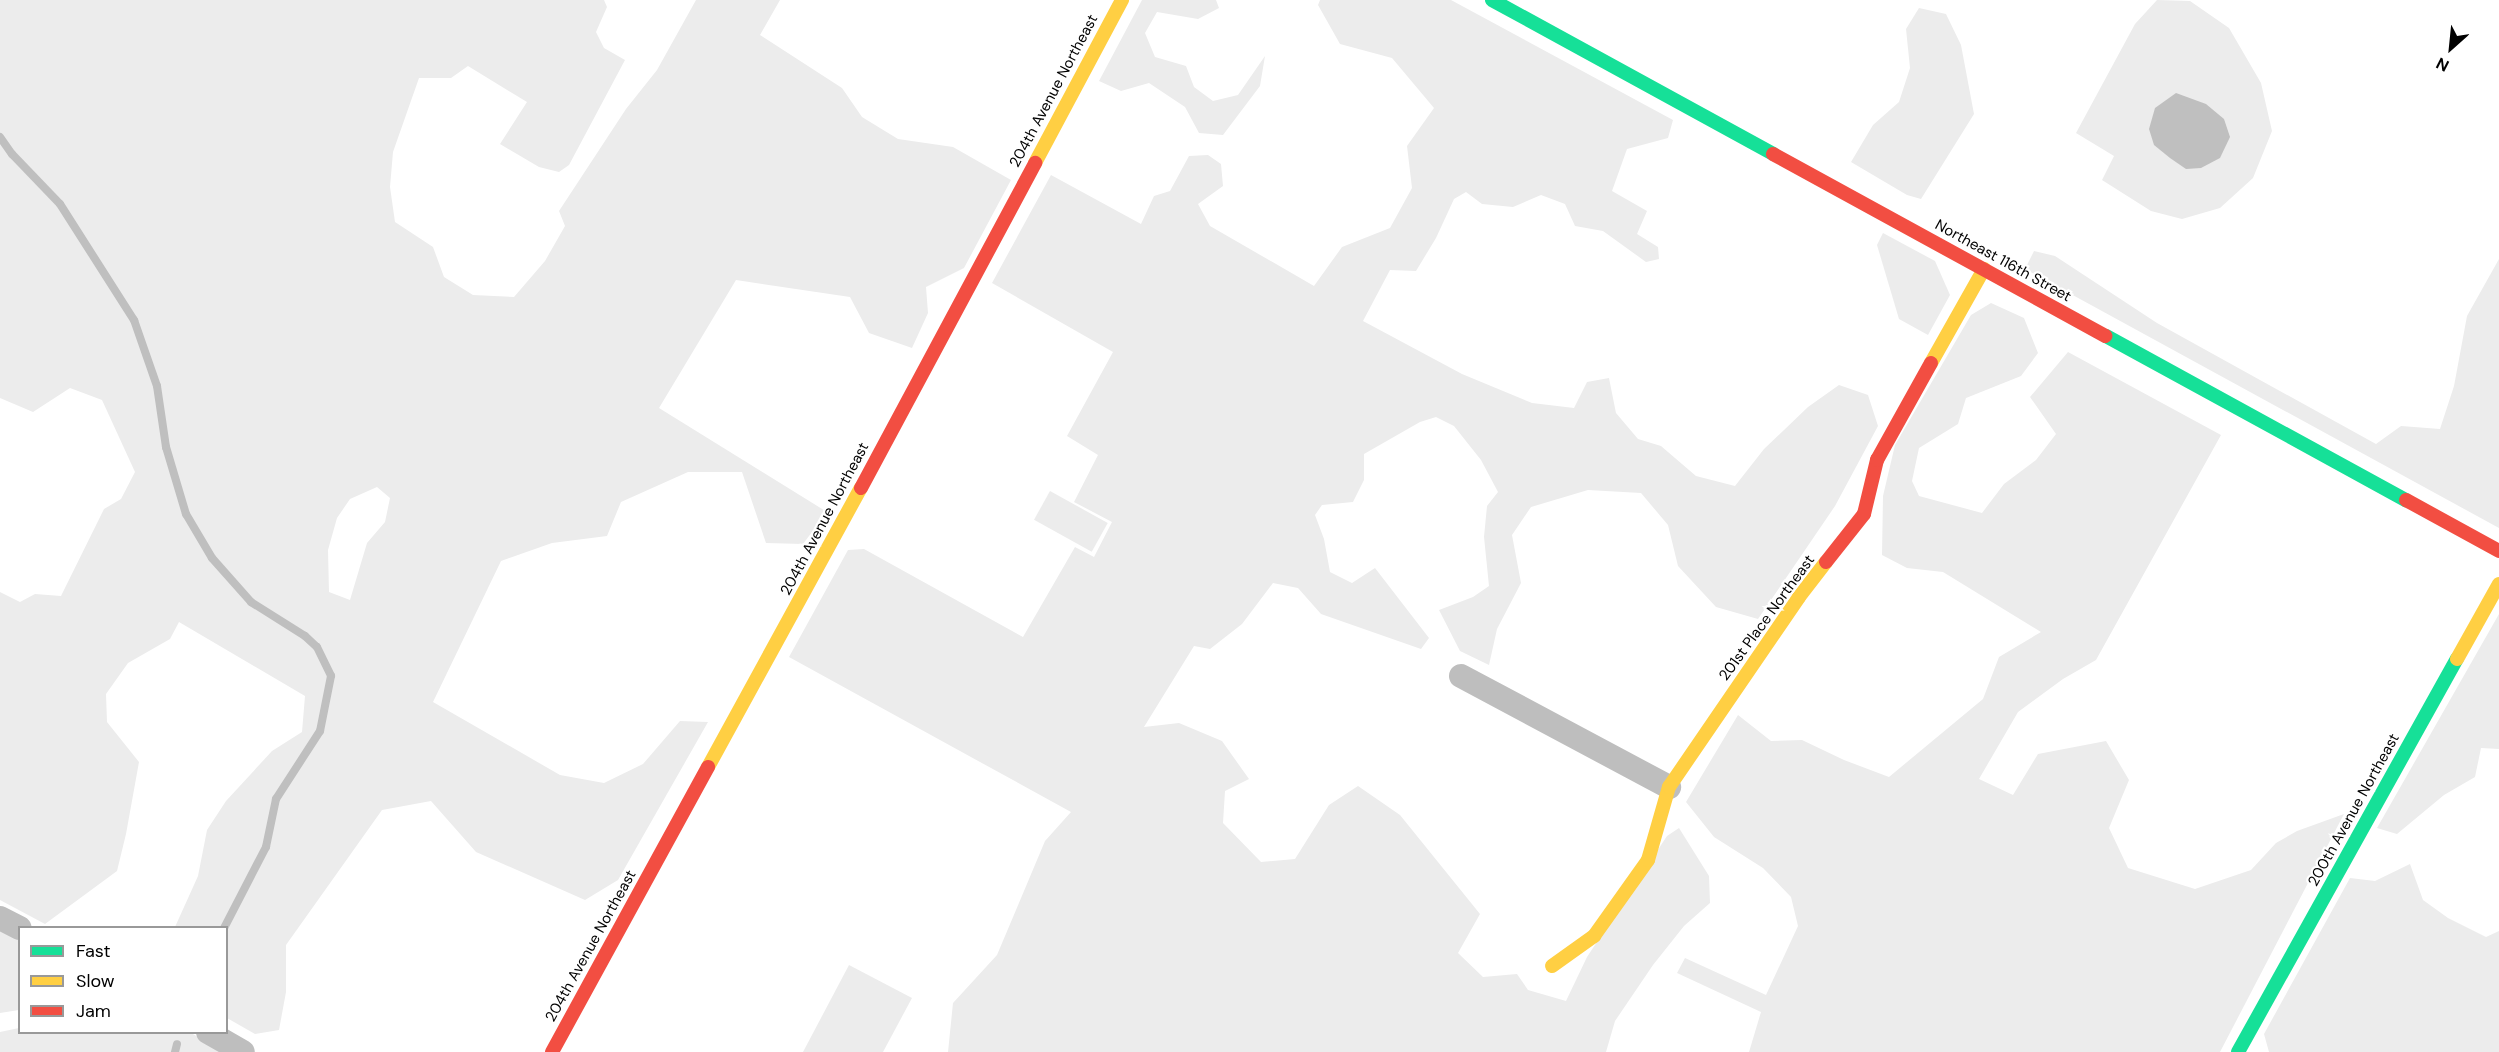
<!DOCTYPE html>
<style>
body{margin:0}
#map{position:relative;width:2499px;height:1052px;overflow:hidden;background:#fff;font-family:"DM Sans",sans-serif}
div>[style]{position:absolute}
.green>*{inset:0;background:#ececec;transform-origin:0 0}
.water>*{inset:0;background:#bfbfbf}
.stream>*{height:8px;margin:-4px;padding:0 4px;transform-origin:4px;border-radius:4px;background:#bfbfbf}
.street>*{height:24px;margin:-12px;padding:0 12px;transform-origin:12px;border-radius:12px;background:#bebebe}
.fast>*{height:14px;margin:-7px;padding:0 7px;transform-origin:7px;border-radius:7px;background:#16e098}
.slow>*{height:14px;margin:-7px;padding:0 7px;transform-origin:7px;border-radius:7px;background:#ffcf43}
.jam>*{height:14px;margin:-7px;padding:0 7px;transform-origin:7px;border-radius:7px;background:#f24e42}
span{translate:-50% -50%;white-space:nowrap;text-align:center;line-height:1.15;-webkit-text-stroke:4.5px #fff;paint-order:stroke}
.street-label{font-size:15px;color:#000}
.legend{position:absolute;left:18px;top:926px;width:210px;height:108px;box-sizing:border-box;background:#fff;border:2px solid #999;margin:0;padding:8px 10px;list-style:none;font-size:18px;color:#000}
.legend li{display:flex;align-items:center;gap:12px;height:30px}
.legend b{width:30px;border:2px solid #999}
.north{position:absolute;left:2421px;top:18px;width:60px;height:60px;-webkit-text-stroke:4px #fff;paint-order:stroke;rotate:207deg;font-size:16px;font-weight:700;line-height:24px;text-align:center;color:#000}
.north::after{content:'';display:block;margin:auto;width:21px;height:27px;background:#000;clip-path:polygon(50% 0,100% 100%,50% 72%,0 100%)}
</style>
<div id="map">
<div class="green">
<i style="clip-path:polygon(evenodd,0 0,604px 0,607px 7px,596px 32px,604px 48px,625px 60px,569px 165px,559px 172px,539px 167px,500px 144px,527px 102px,468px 66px,451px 78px,419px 78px,393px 152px,390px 187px,395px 222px,433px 247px,444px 277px,473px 295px,514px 297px,545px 261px,565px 226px,559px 211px,626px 109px,657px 70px,696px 0,780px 0,760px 35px,842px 88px,862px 117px,898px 139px,953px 147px,1011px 180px,964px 268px,926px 287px,928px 313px,912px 348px,869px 333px,850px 297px,736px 280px,659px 408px,827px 512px,803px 544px,766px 543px,742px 472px,688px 472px,621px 502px,607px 536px,552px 543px,501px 561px,433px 702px,560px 775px,604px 783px,643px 764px,680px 721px,708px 722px,618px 880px,585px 900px,476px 852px,431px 801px,382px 810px,286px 945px,286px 992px,279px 1030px,255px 1034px,227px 1018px,226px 928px,175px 927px,198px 876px,207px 830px,226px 801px,272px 751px,302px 732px,305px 696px,179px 622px,170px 639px,128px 663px,106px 694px,107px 722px,139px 762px,126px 834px,117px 871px,45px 924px,0 900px,0 592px,20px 602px,35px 594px,61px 596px,104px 509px,121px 499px,135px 472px,102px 400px,70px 388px,33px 412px,0 398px,0 0,377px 487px,390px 498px,385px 522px,367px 543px,350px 600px,329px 592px,328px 550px,337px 518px,350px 499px,377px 487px)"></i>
<i style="clip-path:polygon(1142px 0,1216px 0,1219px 8px,1198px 19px,1157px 12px,1145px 33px,1155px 57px,1186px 66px,1194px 87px,1213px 101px,1238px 95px,1265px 56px,1260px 86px,1223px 135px,1199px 133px,1185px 107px,1149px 83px,1121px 91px,1099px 81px)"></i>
<i style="clip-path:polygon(1320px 0,1451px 0,1673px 120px,1668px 138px,1627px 149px,1612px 191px,1647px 211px,1637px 234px,1658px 247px,1659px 259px,1646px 262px,1603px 231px,1575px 226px,1565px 204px,1541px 195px,1513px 207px,1482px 204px,1466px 192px,1454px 199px,1436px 238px,1416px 271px,1390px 270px,1363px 321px,1462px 374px,1532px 403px,1574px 408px,1587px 382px,1609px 378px,1616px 413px,1638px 439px,1661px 446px,1696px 476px,1735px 486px,1764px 449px,1808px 407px,1839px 385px,1868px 395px,1878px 426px,1835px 506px,1758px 619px,1716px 607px,1678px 566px,1668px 525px,1641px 493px,1588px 490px,1531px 507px,1512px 535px,1521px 583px,1497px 629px,1489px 665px,1460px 651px,1439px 610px,1473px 597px,1489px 586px,1484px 537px,1487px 506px,1498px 492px,1481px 460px,1454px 426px,1436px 417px,1420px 422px,1364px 454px,1364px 480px,1353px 502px,1322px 505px,1315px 515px,1324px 539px,1330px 572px,1352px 583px,1375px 568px,1429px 638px,1421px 649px,1321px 614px,1298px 588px,1273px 583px,1242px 624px,1210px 649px,1194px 646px,1144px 727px,1179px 723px,1222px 741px,1249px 779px,1225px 791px,1223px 823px,1261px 862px,1295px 859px,1329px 805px,1358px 786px,1400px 815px,1480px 914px,1458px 953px,1483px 977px,1517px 974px,1528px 990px,1566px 1001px,1587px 957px,1667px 836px,1679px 828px,1709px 876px,1710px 903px,1684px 926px,1653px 965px,1615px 1021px,1606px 1052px,948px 1052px,953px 1003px,997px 955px,1045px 841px,1071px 812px,789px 657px,848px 550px,864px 549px,1023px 637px,1075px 547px,1094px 557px,1112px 522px,1074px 502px,1098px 455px,1067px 436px,1113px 352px,992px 283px,1051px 175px,1141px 224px,1154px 196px,1170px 191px,1189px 156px,1208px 155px,1221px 164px,1223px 186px,1198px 204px,1210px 226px,1314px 286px,1342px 247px,1390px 228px,1412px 188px,1407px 146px,1434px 108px,1392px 58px,1340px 44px,1318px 5px)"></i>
<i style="clip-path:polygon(2157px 0,2190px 1px,2229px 28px,2261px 83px,2272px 131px,2253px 178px,2220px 208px,2182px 219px,2151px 211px,2102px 180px,2114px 156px,2076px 133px,2135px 24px)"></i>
<i style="clip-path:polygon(1919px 8px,1946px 14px,1961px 45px,1974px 114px,1921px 199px,1907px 195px,1851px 162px,1873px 125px,1899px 102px,1910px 68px,1906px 29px)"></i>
<i style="clip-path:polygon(1883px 233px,1935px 261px,1950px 295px,1928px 335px,1899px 319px,1877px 245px)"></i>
<i style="clip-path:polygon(2034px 251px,2055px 256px,2157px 323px,2376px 444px,2401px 426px,2440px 429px,2454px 386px,2467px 316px,2499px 259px,2499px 528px,2025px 269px)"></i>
<i style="clip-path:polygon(1991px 303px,2024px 318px,2038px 353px,2021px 376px,1966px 398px,1958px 424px,1919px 448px,1912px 481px,1919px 496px,1982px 513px,2004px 484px,2036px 460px,2056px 434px,2030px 397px,2068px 352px,2221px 435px,2096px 660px,2063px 679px,2018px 712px,1979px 779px,2013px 795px,2038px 754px,2106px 741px,2129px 780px,2109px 828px,2128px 868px,2195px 889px,2251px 870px,2276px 843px,2297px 831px,2344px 814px,2220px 1052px,1749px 1052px,1761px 1012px,1677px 973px,1685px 958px,1766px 995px,1798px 926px,1791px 897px,1763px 868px,1714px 837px,1686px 802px,1738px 715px,1771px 741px,1802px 740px,1844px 760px,1889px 777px,1983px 699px,1999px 657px,2041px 632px,1943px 572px,1907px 568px,1882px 555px,1883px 496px,1895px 445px,1971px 315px)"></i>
<i style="left:1050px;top:491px;width:66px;height:33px;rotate:29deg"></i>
<i style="clip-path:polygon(2499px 614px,2499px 749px,2481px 748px,2475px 777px,2444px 795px,2397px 834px,2377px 828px)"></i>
<i style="clip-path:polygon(2410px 864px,2423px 900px,2448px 918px,2486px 937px,2499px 931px,2499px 1052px,2269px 1052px,2264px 1034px,2350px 878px,2375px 881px)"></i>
<i style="clip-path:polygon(0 929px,20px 939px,19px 1010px,0 1013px)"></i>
<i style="clip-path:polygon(849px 965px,912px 998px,883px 1052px,803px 1052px)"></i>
<i style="clip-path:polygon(19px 1028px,20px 1032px,191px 1033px,225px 1052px,0 1052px,0 1032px)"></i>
</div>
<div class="water">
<i style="clip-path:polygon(2176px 93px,2206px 104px,2224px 119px,2230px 137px,2220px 158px,2201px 168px,2186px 169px,2170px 158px,2154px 145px,2149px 129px,2155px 108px)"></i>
</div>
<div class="stream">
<i style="left:0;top:137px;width:21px;rotate:55deg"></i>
<i style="left:12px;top:154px;width:69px;rotate:46.2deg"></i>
<i style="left:60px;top:204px;width:138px;rotate:57.5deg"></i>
<i style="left:134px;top:320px;width:70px;rotate:70.8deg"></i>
<i style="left:157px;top:386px;width:62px;rotate:81.6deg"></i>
<i style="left:166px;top:447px;width:70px;rotate:73.4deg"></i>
<i style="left:186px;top:514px;width:51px;rotate:59.4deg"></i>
<i style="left:212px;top:558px;width:59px;rotate:48.4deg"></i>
<i style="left:251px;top:602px;width:64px;rotate:32.2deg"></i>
<i style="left:305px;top:636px;width:16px;rotate:43deg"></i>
<i style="left:317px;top:647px;width:32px;rotate:64deg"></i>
<i style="left:331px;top:676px;width:56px;rotate:101.3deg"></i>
<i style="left:320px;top:731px;width:81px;rotate:122.9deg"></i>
<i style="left:276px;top:799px;width:49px;rotate:101.8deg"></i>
<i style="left:266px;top:847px;width:91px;rotate:117.4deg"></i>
<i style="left:175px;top:1052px;width:8px;rotate:-76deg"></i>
</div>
<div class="street">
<i style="left:1461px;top:676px;width:236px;rotate:28.1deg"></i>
<i style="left:0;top:918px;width:22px;rotate:27deg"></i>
<i style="left:208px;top:1032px;width:40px;rotate:29.7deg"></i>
</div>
<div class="fast">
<i style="left:1492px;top:0;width:320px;rotate:28.7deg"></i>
<i style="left:2106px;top:336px;width:342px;rotate:28.7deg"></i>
<i style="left:2238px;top:1052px;width:450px;rotate:-60.9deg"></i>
</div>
<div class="slow">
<i style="left:1035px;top:163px;width:185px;rotate:-61.9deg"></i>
<i style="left:1931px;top:363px;width:108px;rotate:-60.6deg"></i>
<i style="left:2457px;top:659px;width:86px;rotate:-60.8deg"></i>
<i style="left:708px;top:767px;width:318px;rotate:-61.3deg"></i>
<i style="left:1552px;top:966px;width:52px;rotate:-35.5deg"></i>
<i style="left:1594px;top:936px;width:93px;rotate:-54.6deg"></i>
<i style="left:1648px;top:860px;width:76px;rotate:-74deg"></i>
<i style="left:1669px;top:787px;width:230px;rotate:-55.6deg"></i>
<i style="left:1799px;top:597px;width:44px;rotate:-52.4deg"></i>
</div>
<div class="jam">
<i style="left:1773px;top:154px;width:379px;rotate:28.7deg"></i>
<i style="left:861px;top:488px;width:369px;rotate:-61.8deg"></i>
<i style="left:2406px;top:500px;width:106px;rotate:28.7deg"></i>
<i style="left:1826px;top:562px;width:61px;rotate:-51.6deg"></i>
<i style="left:1864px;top:514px;width:56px;rotate:-76.5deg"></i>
<i style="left:1877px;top:460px;width:111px;rotate:-60.9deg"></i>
<i style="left:552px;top:1052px;width:325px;rotate:-61.3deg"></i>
</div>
<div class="street-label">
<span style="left:1054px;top:91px;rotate:-62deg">204th Avenue Northeast</span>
<span style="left:2003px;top:261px;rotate:29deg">Northeast 116th Street</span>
<span style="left:825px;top:519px;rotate:-62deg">204th Avenue Northeast</span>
<span style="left:1767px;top:618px;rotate:-54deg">201st Place Northeast</span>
<span style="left:2354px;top:810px;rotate:-61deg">200th Avenue Northeast</span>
<span style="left:591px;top:946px;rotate:-61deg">204th Avenue Northeast</span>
</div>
<ul class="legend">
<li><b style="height:8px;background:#16e098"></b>Fast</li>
<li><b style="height:8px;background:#ffcf43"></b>Slow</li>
<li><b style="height:8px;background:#f24e42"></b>Jam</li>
</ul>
<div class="north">N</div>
</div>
